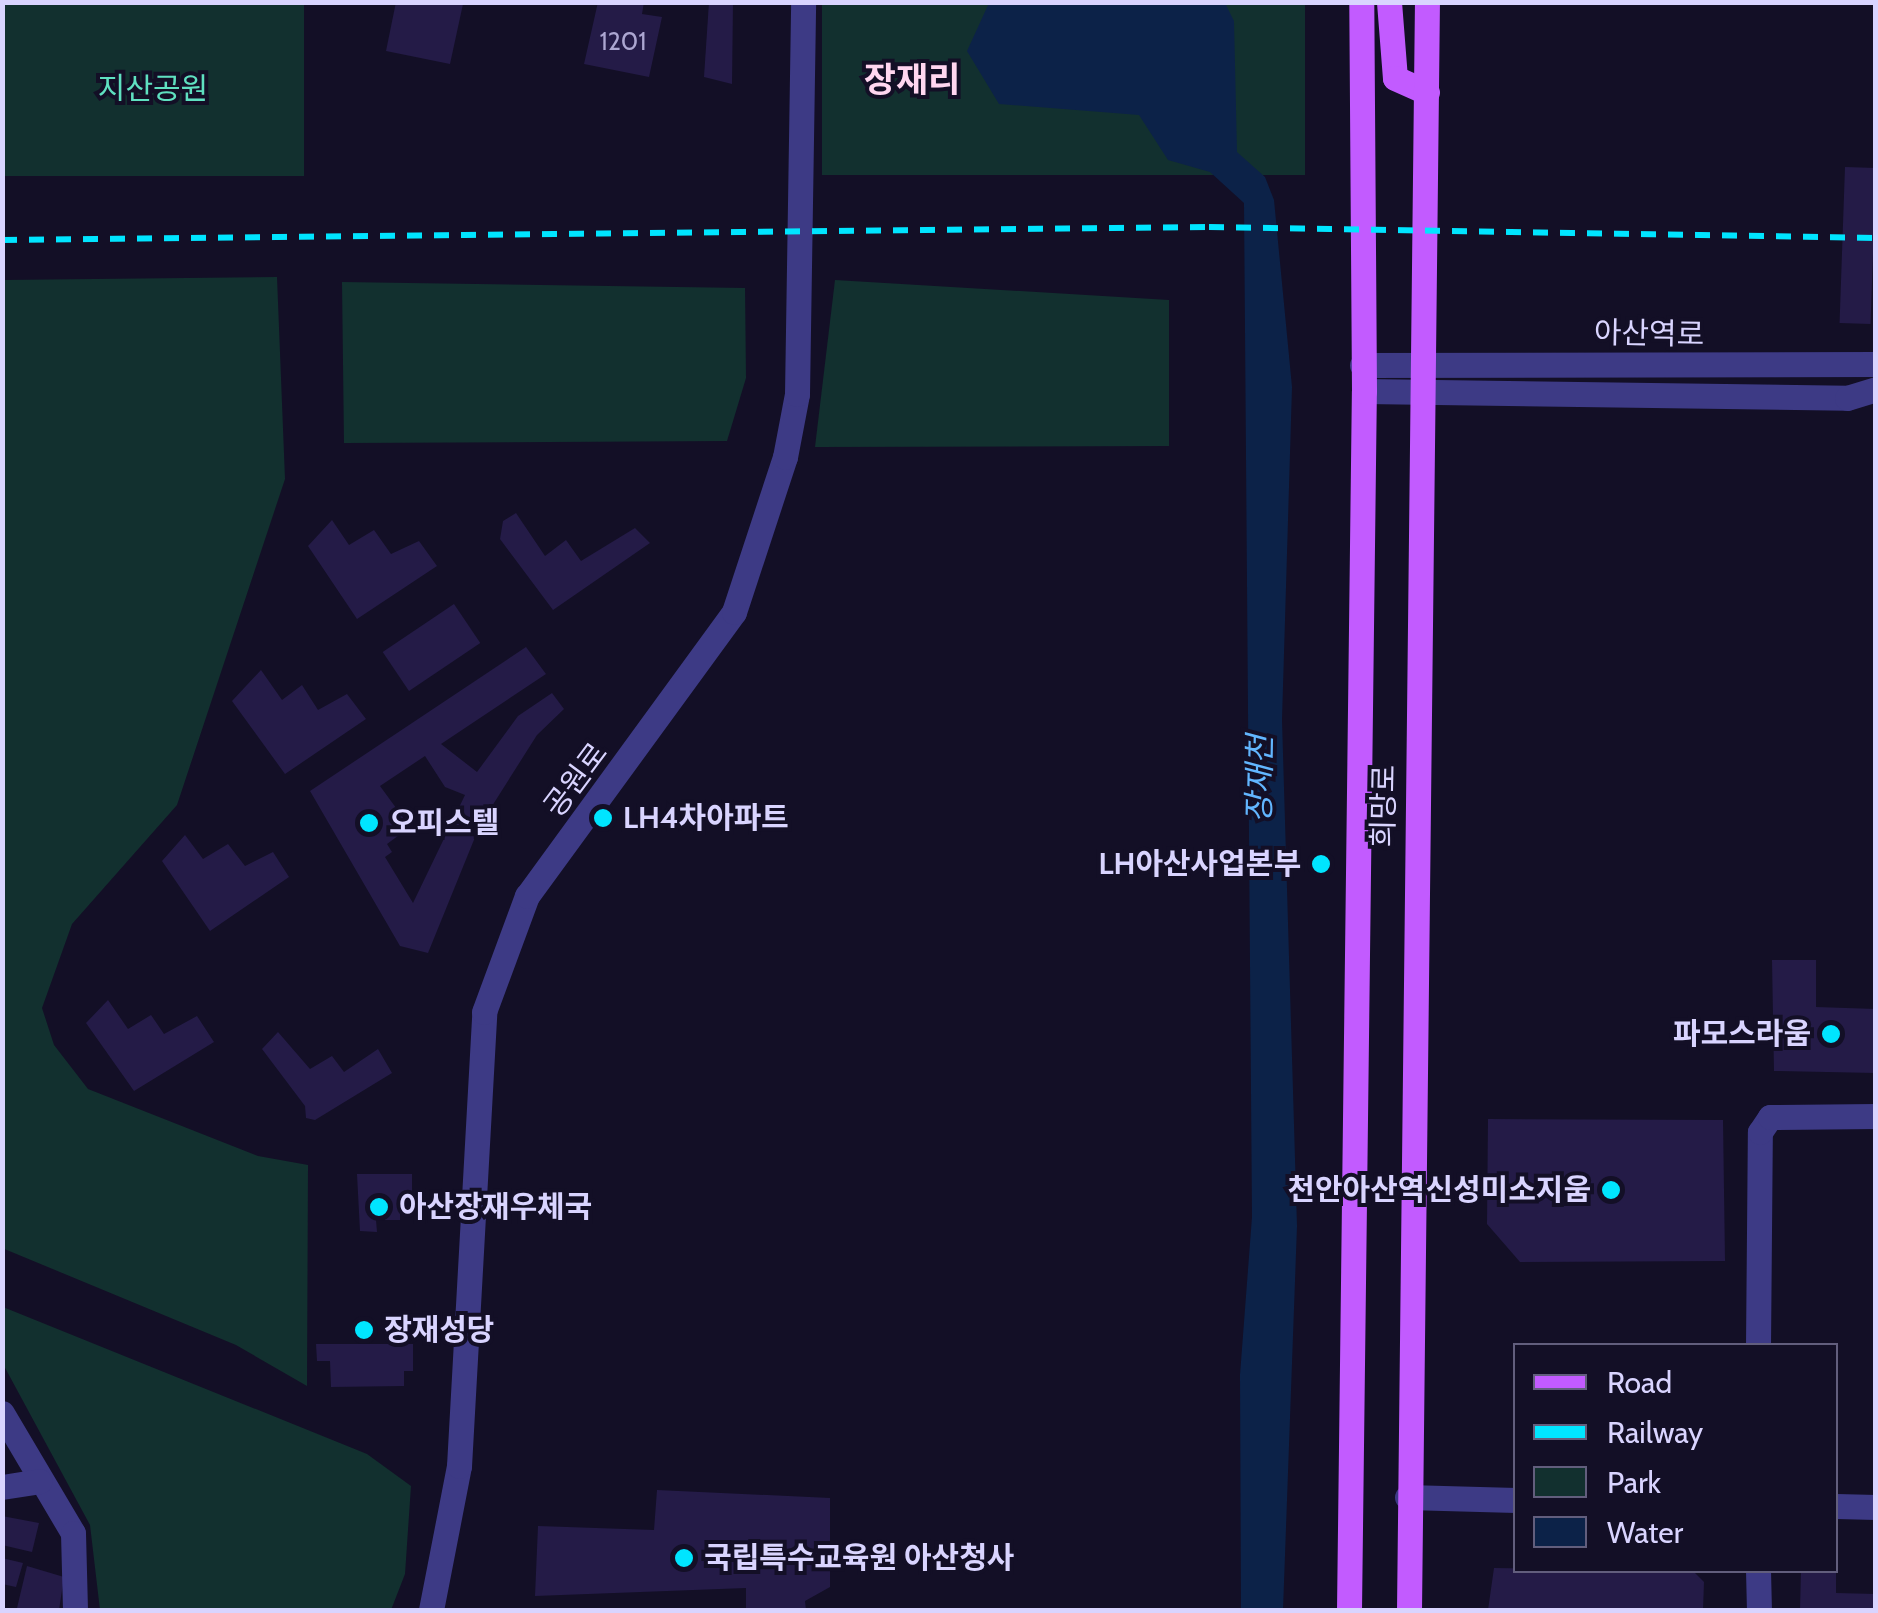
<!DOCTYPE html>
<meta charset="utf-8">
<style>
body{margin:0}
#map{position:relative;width:1878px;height:1613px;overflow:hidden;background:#130f26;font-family:Cabin,"Noto Sans KR",sans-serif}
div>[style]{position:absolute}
.green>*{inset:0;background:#12302f;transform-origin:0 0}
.water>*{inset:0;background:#0c2248}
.building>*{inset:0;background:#241b47;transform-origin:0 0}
.minor>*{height:25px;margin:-12.5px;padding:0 12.5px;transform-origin:12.5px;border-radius:12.5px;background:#3d3a85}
.major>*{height:25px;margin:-12.5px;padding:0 12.5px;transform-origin:12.5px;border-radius:12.5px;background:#c25bff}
.rail>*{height:6px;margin-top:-3px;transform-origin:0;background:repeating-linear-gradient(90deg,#00e5ff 0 15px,transparent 0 27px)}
.dots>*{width:28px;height:28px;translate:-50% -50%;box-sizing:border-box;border:5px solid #130f26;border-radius:50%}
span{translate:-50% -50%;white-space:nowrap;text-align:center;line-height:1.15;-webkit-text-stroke:8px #130f26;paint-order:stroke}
.number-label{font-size:25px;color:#aca6d1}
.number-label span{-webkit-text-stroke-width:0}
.park-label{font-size:30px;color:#5fe0c0}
.street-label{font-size:30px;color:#d9d4ff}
.poi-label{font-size:30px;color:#d9d4ff;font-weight:700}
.left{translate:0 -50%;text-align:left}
.right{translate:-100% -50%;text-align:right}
.water-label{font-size:32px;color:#62b6ff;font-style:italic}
.quarter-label{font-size:35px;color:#ffd6f0;font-weight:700}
.frame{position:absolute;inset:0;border:5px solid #d9d4ff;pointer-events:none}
.legend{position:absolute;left:1513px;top:1343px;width:325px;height:230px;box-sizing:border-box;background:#130f26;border:2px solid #625e7d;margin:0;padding:12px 18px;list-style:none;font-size:30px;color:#d9d4ff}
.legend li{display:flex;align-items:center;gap:20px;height:50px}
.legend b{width:50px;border:2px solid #625e7d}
</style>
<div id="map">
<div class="green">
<i style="left:2px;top:3px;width:302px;height:173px"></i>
<i style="left:822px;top:3px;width:483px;height:172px"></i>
<i style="clip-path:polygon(277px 277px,285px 479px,177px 805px,72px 924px,42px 1008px,54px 1045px,88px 1089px,258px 1156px,308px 1165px,307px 1386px,236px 1345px,2px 1248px,3px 280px)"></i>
<i style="clip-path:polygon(835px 280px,1169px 300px,1169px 446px,815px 447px)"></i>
<i style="clip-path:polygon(342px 282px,745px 288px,746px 378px,727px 441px,344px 443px)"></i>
<i style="clip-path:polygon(3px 1307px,367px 1454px,411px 1486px,405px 1574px,391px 1610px,100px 1610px,90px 1525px,3px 1364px)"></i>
</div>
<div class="water">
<i style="clip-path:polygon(989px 3px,1225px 3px,1234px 21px,1237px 152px,1265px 177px,1274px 200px,1292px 387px,1282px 720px,1297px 1226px,1283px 1610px,1241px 1610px,1240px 1375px,1252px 1217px,1244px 203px,1210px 172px,1168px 160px,1139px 115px,999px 104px,967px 51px)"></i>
</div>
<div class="building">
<i style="clip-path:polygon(396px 2px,463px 4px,450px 64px,386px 51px)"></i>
<i style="clip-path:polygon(598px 2px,644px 2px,642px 14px,662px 17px,649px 77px,584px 64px)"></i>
<i style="clip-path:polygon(709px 2px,733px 2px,732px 84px,704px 77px)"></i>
<i style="left:1845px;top:167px;width:31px;height:156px;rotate:2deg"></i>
<i style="clip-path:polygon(516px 513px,545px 556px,566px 540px,581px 561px,635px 528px,650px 543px,553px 610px,500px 539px,503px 521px)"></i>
<i style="clip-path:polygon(332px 520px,349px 545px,374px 530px,391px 554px,419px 541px,437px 566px,357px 619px,308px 546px)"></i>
<i style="left:454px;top:604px;width:47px;height:86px;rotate:56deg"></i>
<i style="clip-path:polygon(evenodd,526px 647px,546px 674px,441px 744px,477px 772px,518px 716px,552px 693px,564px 709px,537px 735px,480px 825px,428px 953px,400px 946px,310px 791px,526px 647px,425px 756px,445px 787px,465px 795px,413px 903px,385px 857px,392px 852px,387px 844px,410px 827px,380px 786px,425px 756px)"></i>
<i style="clip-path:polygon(261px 670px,282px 700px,302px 685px,318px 710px,347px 694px,366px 719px,285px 774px,232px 701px)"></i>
<i style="clip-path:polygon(185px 835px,203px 859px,228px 844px,245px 866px,273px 852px,289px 877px,210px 931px,162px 861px)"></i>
<i style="clip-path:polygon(1772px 960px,1816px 960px,1816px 1007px,1876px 1009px,1876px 1073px,1774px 1071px)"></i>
<i style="clip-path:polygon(108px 1000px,128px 1029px,151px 1015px,164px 1034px,197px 1016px,214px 1042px,134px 1091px,86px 1023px)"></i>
<i style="clip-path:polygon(278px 1032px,310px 1069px,332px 1056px,344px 1072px,378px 1049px,392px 1073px,315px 1120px,306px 1118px,305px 1106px,262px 1049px)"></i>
<i style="clip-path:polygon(1488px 1119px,1723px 1120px,1725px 1261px,1520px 1262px,1487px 1224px)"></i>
<i style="clip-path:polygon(357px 1174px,412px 1174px,412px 1195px,400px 1195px,400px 1220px,376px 1220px,377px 1232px,360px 1231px)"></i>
<i style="clip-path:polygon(316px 1344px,413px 1344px,413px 1371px,404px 1371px,404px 1386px,331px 1387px,330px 1361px,317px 1361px)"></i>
<i style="clip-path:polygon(657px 1490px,830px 1498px,830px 1587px,805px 1601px,806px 1610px,746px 1610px,746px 1588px,535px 1596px,538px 1526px,654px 1530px)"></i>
<i style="clip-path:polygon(2px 1516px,39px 1523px,32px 1552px,2px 1545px)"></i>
<i style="clip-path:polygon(2px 1558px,23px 1563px,16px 1587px,2px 1584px)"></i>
<i style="clip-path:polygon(27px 1566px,64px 1577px,59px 1610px,17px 1608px)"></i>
<i style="clip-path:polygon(1494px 1568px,1693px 1571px,1704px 1582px,1703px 1610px,1488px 1610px)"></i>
<i style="clip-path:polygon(1801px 1570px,1836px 1570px,1836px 1593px,1876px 1594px,1876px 1610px,1800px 1610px)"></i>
</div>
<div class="minor">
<i style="left:1362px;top:365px;width:514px;rotate:-0.11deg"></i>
<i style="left:1364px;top:391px;width:483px;rotate:0.8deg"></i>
<i style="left:1847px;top:398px;width:30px;rotate:-17deg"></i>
<i style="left:1758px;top:1346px;width:214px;rotate:-89.5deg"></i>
<i style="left:1760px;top:1132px;width:18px;rotate:-56deg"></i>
<i style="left:1770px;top:1117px;width:106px;rotate:-0.5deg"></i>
<i style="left:2px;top:1413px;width:139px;rotate:59.4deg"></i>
<i style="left:73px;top:1533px;width:77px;rotate:88.5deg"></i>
<i style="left:2px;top:1487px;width:38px;rotate:-9deg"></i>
<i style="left:1407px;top:1497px;width:109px;rotate:1.6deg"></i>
<i style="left:1836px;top:1506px;width:40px;rotate:1.4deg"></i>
<i style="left:1758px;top:1570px;width:40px;rotate:88.6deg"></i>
<i style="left:431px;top:1610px;width:147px;rotate:-79deg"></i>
<i style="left:459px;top:1466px;width:455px;rotate:-86.8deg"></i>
<i style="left:484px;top:1012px;width:124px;rotate:-69.7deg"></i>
<i style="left:527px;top:896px;width:351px;rotate:-53.9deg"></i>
<i style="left:734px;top:612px;width:163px;rotate:-71.8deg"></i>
<i style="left:785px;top:457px;width:64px;rotate:-79.2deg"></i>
<i style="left:797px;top:394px;width:392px;rotate:-89.1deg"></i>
</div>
<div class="major">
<i style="left:1389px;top:2px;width:76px;rotate:85.5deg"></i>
<i style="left:1395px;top:78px;width:35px;rotate:24deg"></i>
<i style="left:1349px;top:1610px;width:1219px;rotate:-89.3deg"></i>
<i style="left:1364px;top:391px;width:389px;rotate:-90.4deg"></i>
<i style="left:1409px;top:1610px;width:1608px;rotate:-89.36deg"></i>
</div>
<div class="rail">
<i style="left:2px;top:240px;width:1207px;rotate:-0.62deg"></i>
<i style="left:1209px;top:227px;width:667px;rotate:0.94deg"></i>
</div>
<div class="dots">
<i style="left:603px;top:818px;background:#00e5ff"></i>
<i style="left:369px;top:823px;background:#00e5ff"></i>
<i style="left:1321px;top:864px;background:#00e5ff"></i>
<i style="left:1831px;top:1034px;background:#00e5ff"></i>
<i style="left:1611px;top:1190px;background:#00e5ff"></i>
<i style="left:379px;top:1207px;background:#00e5ff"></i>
<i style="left:364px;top:1330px;background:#00e5ff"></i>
<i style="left:684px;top:1558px;background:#00e5ff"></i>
</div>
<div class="number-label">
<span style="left:623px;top:41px">1201</span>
</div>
<div class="park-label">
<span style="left:153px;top:89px">지산공원</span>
</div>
<div class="street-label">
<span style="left:1649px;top:334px;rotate:1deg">아산역로</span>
<span style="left:576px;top:780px;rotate:-53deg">공원로</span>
<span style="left:1384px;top:806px;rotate:-89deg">희망로</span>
</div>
<div class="poi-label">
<span class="left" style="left:623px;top:818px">LH4차아파트</span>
<span class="left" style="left:389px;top:823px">오피스텔</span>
<span class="right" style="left:1301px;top:864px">LH아산사업본부</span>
<span class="right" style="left:1811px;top:1034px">파모스라움</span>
<span class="right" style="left:1591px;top:1190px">천안아산역신성미소지움</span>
<span class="left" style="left:399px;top:1207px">아산장재우체국</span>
<span class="left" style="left:384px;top:1330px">장재성당</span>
<span class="left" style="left:704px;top:1558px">국립특수교육원 아산청사</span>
</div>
<div class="water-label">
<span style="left:1260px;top:779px;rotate:-89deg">장재천</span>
</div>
<div class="quarter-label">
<span style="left:912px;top:80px">장재리</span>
</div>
<div class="frame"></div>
<ul class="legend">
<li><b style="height:12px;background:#c25bff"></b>Road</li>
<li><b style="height:12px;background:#00e5ff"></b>Railway</li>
<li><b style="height:28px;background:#12302f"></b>Park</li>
<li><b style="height:28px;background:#0c2248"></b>Water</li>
</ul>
</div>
